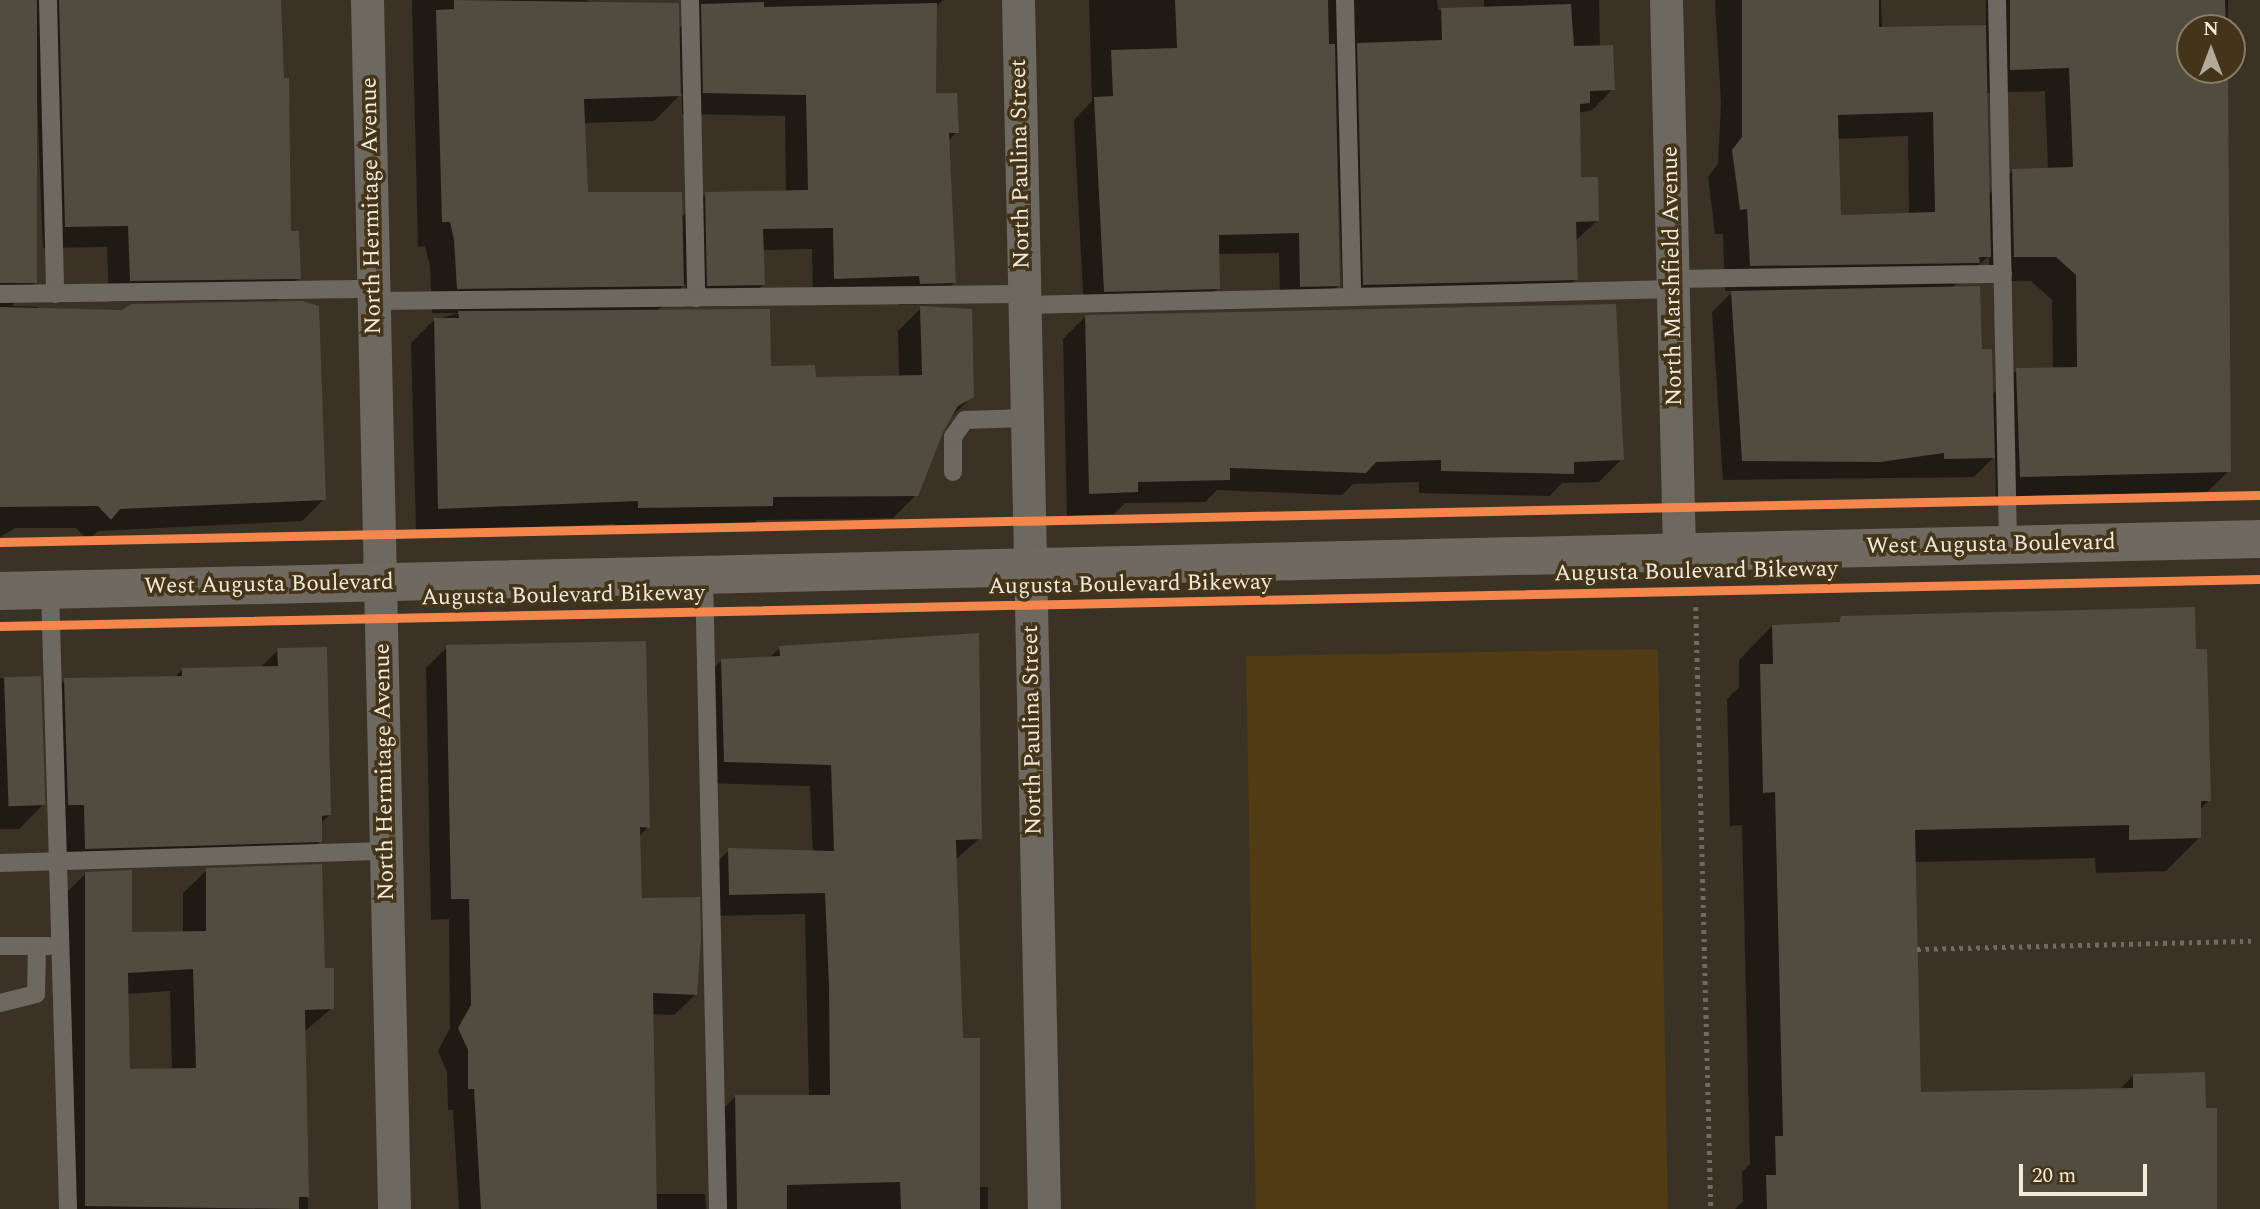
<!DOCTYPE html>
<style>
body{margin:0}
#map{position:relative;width:2260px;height:1209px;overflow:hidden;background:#3a3224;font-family:Spectral,serif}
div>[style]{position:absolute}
.green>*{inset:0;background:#523c13;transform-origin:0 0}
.shadow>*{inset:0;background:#0007}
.building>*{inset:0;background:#524b3f;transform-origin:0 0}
.path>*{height:4.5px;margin-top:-2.25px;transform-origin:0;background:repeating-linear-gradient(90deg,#706a62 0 3.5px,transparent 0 8.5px)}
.lane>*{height:18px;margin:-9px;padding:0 9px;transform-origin:9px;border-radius:9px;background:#6d6860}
.street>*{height:33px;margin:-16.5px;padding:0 16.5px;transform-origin:16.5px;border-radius:16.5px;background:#6d6860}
.secondary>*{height:38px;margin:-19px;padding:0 19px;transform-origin:19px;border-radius:19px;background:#6f6960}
.cycleway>*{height:9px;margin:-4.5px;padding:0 4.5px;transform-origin:4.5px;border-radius:4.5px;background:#f5874c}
span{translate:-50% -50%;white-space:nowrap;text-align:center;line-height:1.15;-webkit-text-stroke:7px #44341a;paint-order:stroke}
.street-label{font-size:23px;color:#f3eada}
.north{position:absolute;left:2176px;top:14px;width:70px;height:70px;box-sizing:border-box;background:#44341a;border:2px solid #8a7d67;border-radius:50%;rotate:0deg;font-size:19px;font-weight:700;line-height:28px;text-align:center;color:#f3eada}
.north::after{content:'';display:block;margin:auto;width:24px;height:32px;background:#b2aa9a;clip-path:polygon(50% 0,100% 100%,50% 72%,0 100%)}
.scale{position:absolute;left:2019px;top:1164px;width:128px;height:32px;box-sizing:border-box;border:4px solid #f3eada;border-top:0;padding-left:9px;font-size:21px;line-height:24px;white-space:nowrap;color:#f3eada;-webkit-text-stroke:5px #44341a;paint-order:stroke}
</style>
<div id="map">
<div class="green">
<i style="left:1658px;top:649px;width:560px;height:412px;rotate:89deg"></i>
</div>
<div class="shadow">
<i style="clip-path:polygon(0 0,279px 0,289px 233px,299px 278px,277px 300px,109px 302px,107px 247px,43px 248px,35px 47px,37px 281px,12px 306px,38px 307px,38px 313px,324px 499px,302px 521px,98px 531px,88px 540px,76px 528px,15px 528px,0 537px)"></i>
<i style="clip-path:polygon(evenodd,412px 0,585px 0,677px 30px,691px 17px,690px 0,943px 0,935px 8px,934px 95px,957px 132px,948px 141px,954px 283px,932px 304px,899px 305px,898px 297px,813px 300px,812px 249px,762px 250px,763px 285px,742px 306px,686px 307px,686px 283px,657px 311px,769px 368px,814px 379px,899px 377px,898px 331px,921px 308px,970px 311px,972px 397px,947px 421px,916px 495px,893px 518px,757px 520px,749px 528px,615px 530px,615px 524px,416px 532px,411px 343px,434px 320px,459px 313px,432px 313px,430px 266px,425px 246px,418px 247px,412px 0,682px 93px,682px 114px,785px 116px,786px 192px,706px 194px,681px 218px,586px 194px,583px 123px,654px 121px,682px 93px)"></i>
<i style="clip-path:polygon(1089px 0,1437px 0,1438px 10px,1484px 8px,1484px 0,1599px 0,1600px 47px,1613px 89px,1592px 110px,1578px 113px,1579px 179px,1598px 220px,1575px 241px,1576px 279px,1555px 300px,1343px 305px,1332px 17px,1339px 285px,1318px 306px,1280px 307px,1279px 253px,1217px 254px,1218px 288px,1197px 309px,1084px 312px,1074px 120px,1092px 101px)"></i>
<i style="clip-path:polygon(evenodd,1715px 0,1881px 0,1882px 29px,1986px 27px,1986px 0,2228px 0,2228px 28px,2190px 28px,2190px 70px,2228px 70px,2229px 471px,2204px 495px,1996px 501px,1995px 456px,1974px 477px,1723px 480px,1712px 312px,1733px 291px,1725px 291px,1723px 234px,1715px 234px,1708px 177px,1718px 164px,1721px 102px,1715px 0,2045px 91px,2048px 169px,2013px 170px,1988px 195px,1986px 93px,2045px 91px,1715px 0,1908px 136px,1909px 214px,1840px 216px,1837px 139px,1908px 136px,1715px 0,1989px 256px,1990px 281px,2031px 281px,2052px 300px,2053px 369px,2017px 370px,1992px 395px,1952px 288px,1989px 256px)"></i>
<i style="clip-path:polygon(1085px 317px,1622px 459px,1599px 482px,1562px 483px,1550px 496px,1419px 493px,1419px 482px,1353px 484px,1342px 495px,1217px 490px,1205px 502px,1125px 503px,1114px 514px,1067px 516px,1063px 339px)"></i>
<i style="clip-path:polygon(1842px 618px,2195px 651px,2209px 800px,2200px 810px,2200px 837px,2166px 871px,2096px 873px,2095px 858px,1914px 862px,1919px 1094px,2119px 1090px,2134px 1075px,2204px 1110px,2216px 1209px,1735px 1209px,1743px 1201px,1742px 1172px,1750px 1164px,1742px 825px,1730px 826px,1727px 699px,1739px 687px,1739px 660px,1772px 626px,1835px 624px)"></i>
<i style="clip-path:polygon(447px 647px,648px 827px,639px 837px,640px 900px,696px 994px,674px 1015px,652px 1014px,655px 1194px,705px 1194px,706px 1209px,459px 1209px,453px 1110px,448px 1110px,447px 1072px,438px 1051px,450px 1028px,449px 919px,431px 920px,426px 668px)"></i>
<i style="clip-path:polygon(780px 648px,980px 838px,955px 860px,962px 1040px,978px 1187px,988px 1187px,988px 1209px,715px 1209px,714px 1118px,735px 1097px,809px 1097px,805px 914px,708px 916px,708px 871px,729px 850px,813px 852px,810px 786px,703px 783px,700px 682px,722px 660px,769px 658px)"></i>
<i style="clip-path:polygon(278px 650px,329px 815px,320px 824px,320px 841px,302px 860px,67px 867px,66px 823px,50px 823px,46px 698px,65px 680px,174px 678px,182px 670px,260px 668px)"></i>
<i style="clip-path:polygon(0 678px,39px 678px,43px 805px,19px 829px,0 829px)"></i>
<i style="clip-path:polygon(evenodd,207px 870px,323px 970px,332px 1008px,304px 1032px,308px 1209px,63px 1209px,62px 897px,86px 873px,130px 934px,183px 933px,183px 893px,207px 870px,170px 991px,172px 1070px,128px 1071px,127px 994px,170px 991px)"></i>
</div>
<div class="building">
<i style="left:0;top:0;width:37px;height:283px"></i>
<i style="clip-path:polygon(59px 0,281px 0,284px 78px,289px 78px,291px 231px,299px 231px,301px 279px,130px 281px,128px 226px,65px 227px)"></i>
<i style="clip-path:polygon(454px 0,679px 3px,681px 96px,584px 99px,588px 192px,682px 192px,684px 286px,457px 289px,454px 240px,450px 222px,442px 222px,436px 10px,454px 9px)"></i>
<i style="clip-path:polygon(1175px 0,1328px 0,1329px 44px,1335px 44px,1340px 286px,1300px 287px,1299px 233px,1219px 235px,1220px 289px,1104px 292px,1094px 97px,1113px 96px,1111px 50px,1177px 48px)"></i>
<i style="clip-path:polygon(evenodd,1742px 0,1879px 0,1879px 27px,1986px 25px,1991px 257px,1979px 257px,1980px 263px,1750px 266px,1747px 209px,1740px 210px,1732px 150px,1742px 137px,1742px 0,1933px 112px,1935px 212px,1841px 215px,1838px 115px,1933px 112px)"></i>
<i style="clip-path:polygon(2010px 0,2225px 0,2226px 28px,2190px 28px,2190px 70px,2228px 70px,2231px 472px,2020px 477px,2016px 368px,2077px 367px,2076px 275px,2056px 257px,2014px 257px,2012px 169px,2073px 167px,2069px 68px,2010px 70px)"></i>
<i style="clip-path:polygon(764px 2px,764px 7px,937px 3px,936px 93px,957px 93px,959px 133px,949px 133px,956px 283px,920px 284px,919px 276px,834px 279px,833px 228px,763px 229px,765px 285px,707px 286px,705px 192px,808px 190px,806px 95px,703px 93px,701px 4px)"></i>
<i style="clip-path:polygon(1571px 4px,1574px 46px,1613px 45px,1615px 90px,1590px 91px,1590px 103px,1580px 104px,1581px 177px,1598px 177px,1599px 221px,1576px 222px,1578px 280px,1363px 285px,1357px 43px,1442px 40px,1441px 8px)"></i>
<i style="clip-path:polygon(1980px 286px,1982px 349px,1992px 349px,1995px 458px,1944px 459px,1944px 453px,1880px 462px,1742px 461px,1731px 291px)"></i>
<i style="clip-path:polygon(302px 301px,319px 306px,326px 500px,120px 509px,111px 520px,98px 506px,0 507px,0 307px,122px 310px,131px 304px)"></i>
<i style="clip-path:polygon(1616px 304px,1624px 460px,1574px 462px,1574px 474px,1441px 471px,1441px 460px,1376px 462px,1366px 473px,1230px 468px,1230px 480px,1138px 482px,1138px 492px,1089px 494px,1085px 315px)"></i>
<i style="clip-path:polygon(920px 306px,972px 309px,974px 397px,958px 406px,944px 430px,918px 496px,773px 497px,773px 506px,638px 508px,638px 501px,438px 509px,434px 318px,459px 318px,458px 311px,770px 309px,771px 366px,815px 365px,816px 377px,922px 375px)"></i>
<i style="clip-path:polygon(2195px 607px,2196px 649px,2207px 649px,2211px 801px,2201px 801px,2201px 838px,2129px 840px,2129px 825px,1915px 830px,1921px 1092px,2133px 1088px,2133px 1074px,2205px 1072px,2206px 1108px,2217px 1108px,2217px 1209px,1767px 1209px,1766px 1175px,1776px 1175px,1775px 1136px,1783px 1136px,1775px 792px,1763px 793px,1760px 664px,1773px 664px,1772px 625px,1839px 622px,1841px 616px)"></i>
<i style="clip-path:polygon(979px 633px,982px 839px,956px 840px,963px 1038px,980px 1038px,980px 1209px,901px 1209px,900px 1182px,787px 1185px,787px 1209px,737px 1209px,735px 1095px,830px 1095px,829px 986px,825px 893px,729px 895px,728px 848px,834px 851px,831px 765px,724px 762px,721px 659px,780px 656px,779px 646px)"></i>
<i style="clip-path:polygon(646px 641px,650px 828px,640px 827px,642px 898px,700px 897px,701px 939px,697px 995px,653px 993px,657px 1209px,481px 1209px,474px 1089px,468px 1089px,468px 1050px,458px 1028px,471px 1005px,469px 899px,451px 899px,446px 645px)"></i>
<i style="clip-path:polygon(327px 647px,331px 815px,322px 816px,322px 842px,85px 849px,84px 805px,68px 805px,64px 678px,182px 676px,182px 668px,278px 666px,277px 648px)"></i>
<i style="left:41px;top:676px;width:129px;height:37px;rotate:88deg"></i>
<i style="clip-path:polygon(evenodd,322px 864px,325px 968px,334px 968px,334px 1009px,305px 1010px,309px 1197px,299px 1197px,299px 1209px,85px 1206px,85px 872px,132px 870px,132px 932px,206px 931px,206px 868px,322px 864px,193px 969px,196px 1068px,130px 1069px,128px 973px,193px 969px)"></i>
</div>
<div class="path">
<i style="left:1696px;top:607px;width:602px;rotate:88.57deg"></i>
<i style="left:1917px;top:949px;width:334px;rotate:-1.4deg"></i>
</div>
<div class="lane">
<i style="left:48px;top:0;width:294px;rotate:88.6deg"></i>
<i style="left:690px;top:0;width:298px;rotate:88.8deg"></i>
<i style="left:1345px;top:0;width:297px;rotate:88.6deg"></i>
<i style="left:1997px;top:0;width:544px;rotate:88.84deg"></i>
<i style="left:1673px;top:279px;width:330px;rotate:-0.9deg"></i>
<i style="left:0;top:294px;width:374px;rotate:-0.8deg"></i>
<i style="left:374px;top:301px;width:650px;rotate:-0.62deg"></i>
<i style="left:1024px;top:305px;width:649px;rotate:-1.41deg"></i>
<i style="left:953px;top:472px;width:35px;rotate:-90deg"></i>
<i style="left:953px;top:437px;width:21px;rotate:-55deg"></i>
<i style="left:965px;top:420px;width:62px;rotate:-1.8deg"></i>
<i style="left:704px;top:575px;width:634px;rotate:88.73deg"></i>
<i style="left:50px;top:590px;width:619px;rotate:88.33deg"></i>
<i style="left:0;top:863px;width:386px;rotate:-1.8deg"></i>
<i style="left:0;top:946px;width:49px"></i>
<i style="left:0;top:1003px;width:37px;rotate:-14deg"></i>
<i style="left:36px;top:994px;width:48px;rotate:-88.8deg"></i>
</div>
<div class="street">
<i style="left:367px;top:0;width:1209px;rotate:88.72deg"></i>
<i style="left:1018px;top:0;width:1209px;rotate:88.77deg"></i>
<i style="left:1666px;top:0;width:553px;rotate:88.65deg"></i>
</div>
<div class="secondary">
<i style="left:0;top:591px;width:2261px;rotate:-1.32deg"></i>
</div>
<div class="cycleway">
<i style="left:0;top:542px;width:2260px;rotate:-1.19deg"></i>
<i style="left:0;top:626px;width:2260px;rotate:-1.19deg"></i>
</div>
<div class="street-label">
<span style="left:1021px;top:164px;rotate:-91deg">North Paulina Street</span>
<span style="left:372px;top:206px;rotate:-91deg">North Hermitage Avenue</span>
<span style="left:1673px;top:276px;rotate:-91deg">North Marshfield Avenue</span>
<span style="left:1991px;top:545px;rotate:-1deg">West Augusta Boulevard</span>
<span style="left:1696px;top:572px;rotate:-1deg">Augusta Boulevard Bikeway</span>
<span style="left:269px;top:585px;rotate:-1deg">West Augusta Boulevard</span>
<span style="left:1130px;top:585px;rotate:-1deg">Augusta Boulevard Bikeway</span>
<span style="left:563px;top:596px;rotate:-1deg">Augusta Boulevard Bikeway</span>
<span style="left:1033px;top:730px;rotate:-91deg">North Paulina Street</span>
<span style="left:385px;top:772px;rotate:-91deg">North Hermitage Avenue</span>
</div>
<div class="north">N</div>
<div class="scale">20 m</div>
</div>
